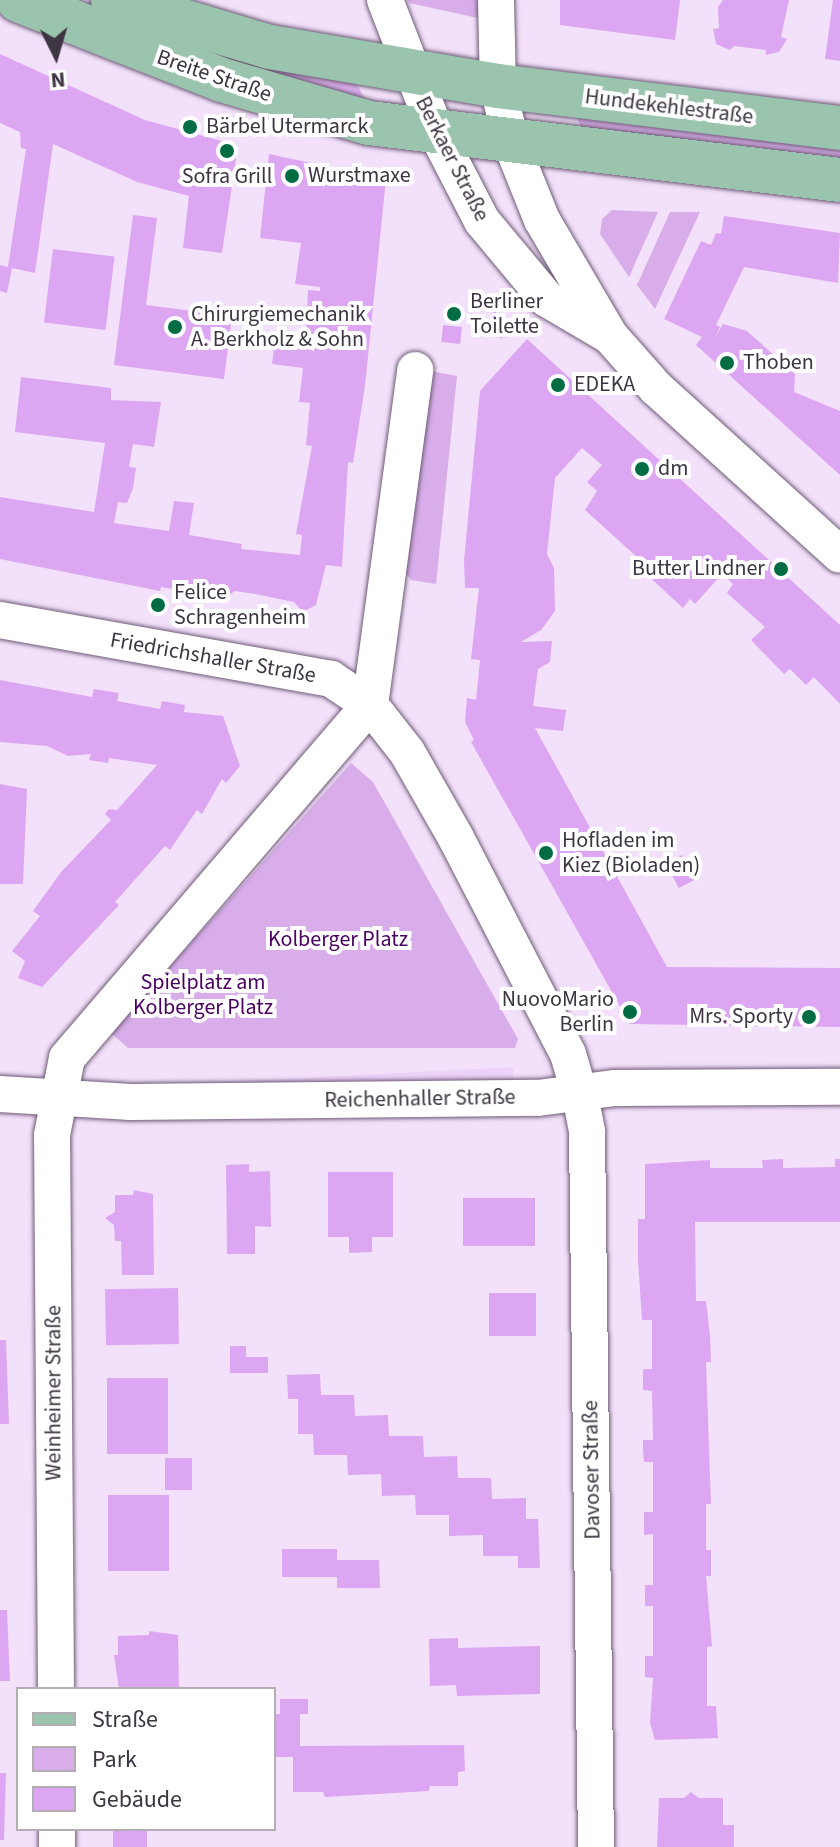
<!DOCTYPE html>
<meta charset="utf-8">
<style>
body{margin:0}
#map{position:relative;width:840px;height:1847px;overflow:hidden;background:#f3e1fb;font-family:"Source Sans 3",sans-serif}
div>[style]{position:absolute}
.built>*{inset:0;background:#edd2f9;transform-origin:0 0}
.green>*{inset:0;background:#d8adea}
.building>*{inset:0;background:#dda6f3;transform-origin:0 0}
.roads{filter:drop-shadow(0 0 2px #6f5b77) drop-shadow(0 0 2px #6f5b77)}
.minor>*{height:36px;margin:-18px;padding:0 18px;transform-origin:18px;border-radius:18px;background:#fff}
.major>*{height:44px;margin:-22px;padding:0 22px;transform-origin:22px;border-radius:22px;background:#9ac4ae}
.dots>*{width:22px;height:22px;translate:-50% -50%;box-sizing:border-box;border:4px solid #fff;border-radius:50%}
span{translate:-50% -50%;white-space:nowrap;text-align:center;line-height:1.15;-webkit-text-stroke:8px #fff;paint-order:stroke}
.street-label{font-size:22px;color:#3e3542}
.poi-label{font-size:22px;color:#3e3542}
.left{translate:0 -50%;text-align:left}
.right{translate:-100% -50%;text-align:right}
.park-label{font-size:22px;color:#4a0060}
.legend{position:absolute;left:16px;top:1687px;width:260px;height:144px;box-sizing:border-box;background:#fff;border:2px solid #b2aeb3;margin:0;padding:10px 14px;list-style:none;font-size:24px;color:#3e3542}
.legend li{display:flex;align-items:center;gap:16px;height:40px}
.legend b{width:40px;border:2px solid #b2aeb3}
.north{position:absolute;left:16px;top:16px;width:80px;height:80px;-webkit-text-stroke:6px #fff;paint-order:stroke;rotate:175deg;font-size:22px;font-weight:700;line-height:32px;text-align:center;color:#3e3542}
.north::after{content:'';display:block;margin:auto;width:28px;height:36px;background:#3e3542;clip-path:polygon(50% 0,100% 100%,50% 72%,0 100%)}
</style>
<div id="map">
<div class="built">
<i style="left:513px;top:1067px;width:19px;height:380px;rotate:87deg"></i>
</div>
<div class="green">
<i style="clip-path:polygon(408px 0,478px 0,478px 18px,409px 3px)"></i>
<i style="clip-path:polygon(138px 26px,278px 70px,357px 84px,367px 104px,321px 93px)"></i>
<i style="clip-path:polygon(575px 114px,840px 140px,840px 163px,584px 134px)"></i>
<i style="clip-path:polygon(612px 210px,658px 212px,629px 277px,600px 234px,602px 219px)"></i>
<i style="clip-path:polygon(670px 212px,700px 212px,655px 309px,637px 285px)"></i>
<i style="clip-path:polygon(431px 371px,457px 376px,436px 584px,411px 580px,406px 573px)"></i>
<i style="clip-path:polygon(351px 763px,373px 782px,518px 1039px,515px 1048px,128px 1048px,111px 1033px)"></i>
</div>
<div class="building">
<i style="clip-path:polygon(560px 0,680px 0,675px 40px,560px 25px)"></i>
<i style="clip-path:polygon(723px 0,789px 0,781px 37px,787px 39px,779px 52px,766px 55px,766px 50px,734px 46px,730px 50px,716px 44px,713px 29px,719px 28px,718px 7px)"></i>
<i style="clip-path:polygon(833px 0,840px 0,840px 61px,825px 59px)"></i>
<i style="clip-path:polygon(0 54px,145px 120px,229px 143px,237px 152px,222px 253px,183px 248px,189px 196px,137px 182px,53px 144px,35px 273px,12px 268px,7px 293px,0 291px,0 265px,8px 267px,26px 149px,21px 148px,20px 132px,0 123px)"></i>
<i style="clip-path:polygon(269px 154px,386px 179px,365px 386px,353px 463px,348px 462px,342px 567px,326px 565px,316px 605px,303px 612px,294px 602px,255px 594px,235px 591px,229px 595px,213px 588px,212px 596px,161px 587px,160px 591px,0 559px,0 497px,94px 512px,105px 443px,15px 432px,21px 377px,111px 388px,111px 400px,161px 402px,154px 447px,133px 444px,129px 467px,136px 468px,133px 488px,127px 503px,118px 502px,114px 523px,169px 531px,174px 501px,194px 503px,189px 535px,242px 544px,241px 549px,300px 555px,302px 535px,296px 534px,312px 446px,306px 445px,310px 403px,299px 402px,303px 368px,272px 364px,275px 339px,306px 342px,308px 290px,320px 291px,320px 287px,295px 284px,301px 243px,260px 238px)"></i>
<i style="clip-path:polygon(133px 215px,157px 218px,146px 305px,232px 316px,224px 379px,114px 365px)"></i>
<i style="clip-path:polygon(724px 216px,840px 233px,838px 283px,744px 267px,716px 325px,720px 327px,715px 338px,723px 324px,747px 331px,795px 374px,794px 392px,840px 411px,840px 475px,696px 345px,702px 337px,664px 319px,701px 241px,711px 245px,716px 233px,721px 234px)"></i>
<i style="left:53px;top:249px;width:62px;height:74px;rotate:7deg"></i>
<i style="left:494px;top:311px;width:22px;height:19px;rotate:34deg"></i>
<i style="left:443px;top:325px;width:19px;height:17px;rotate:6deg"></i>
<i style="clip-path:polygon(527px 339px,840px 625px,840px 704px,814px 677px,806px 685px,790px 669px,784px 674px,751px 640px,765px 627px,727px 593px,733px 584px,722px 574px,695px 604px,690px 599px,683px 608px,644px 572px,648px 567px,585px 510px,597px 491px,587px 482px,602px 465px,582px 448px,555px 478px,547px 554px,554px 568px,555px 611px,541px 630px,521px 642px,552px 641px,550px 662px,538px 669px,533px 706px,566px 710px,563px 731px,535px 728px,667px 967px,840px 968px,840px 1027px,630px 1024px,471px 742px,474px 740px,465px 722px,467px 698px,476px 700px,480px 660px,471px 659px,479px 588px,465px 588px,464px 561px,480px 391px)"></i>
<i style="clip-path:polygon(0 680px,92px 697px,94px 689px,119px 693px,117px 701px,160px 709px,162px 701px,185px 705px,184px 712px,223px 716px,240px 766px,226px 783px,222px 779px,202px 814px,197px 810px,170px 850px,165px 846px,115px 902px,119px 905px,42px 987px,18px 978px,25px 961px,12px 951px,40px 916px,33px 911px,61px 872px,111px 820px,105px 814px,109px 809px,117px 810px,157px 765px,109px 758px,108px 763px,89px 760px,91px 754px,68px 756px,47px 746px,0 742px)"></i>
<i style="clip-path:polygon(0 784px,27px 789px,23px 884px,0 884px)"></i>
<i style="left:682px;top:855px;width:28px;height:18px;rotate:63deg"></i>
<i style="clip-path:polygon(783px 1159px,783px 1168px,835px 1167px,835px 1159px,840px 1159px,840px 1222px,695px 1222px,696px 1301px,706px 1301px,710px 1336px,711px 1362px,706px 1362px,711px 1504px,706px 1504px,706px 1550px,711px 1550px,711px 1576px,706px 1576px,712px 1646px,707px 1647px,707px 1706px,716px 1706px,718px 1738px,655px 1740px,650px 1723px,653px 1678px,645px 1677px,645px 1656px,653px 1656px,653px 1606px,645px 1606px,645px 1585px,653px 1585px,653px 1534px,644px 1535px,644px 1512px,653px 1512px,653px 1462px,644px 1462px,643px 1451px,643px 1440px,653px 1440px,652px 1391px,643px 1390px,643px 1369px,652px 1369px,652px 1320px,642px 1320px,638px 1260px,638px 1219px,645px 1219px,645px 1164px,710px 1160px,710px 1168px,763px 1168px,762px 1160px)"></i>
<i style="clip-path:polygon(249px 1164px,249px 1172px,270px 1171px,271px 1227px,255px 1226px,255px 1254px,227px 1254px,226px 1165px)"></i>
<i style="clip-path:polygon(328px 1172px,393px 1172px,393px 1237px,372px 1237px,372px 1252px,349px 1253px,349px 1237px,328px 1237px)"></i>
<i style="clip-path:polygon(134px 1190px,153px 1194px,154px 1275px,122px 1275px,121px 1241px,115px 1241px,114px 1225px,105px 1218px,115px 1212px,115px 1195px,133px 1195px)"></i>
<i style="left:535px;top:1198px;width:48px;height:72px;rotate:90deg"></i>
<i style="left:178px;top:1288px;width:56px;height:73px;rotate:89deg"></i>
<i style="left:536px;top:1293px;width:43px;height:47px;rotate:90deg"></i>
<i style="clip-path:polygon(0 1340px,6px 1340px,9px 1424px,0 1424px)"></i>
<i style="clip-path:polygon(230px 1346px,246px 1346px,246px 1357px,268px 1357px,268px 1373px,230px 1373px)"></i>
<i style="clip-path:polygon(320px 1374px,321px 1395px,354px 1395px,355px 1416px,388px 1415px,389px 1436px,423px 1436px,424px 1457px,457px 1456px,458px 1478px,491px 1478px,492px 1499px,526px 1498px,526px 1519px,538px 1519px,540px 1568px,518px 1568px,518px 1556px,483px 1556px,483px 1535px,449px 1536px,449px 1515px,416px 1515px,415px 1495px,382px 1496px,381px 1474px,348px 1475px,347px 1455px,314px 1455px,313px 1434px,298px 1434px,298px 1399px,288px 1399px,287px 1375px)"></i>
<i style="left:107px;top:1378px;width:61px;height:76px"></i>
<i style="left:165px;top:1458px;width:27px;height:32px"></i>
<i style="left:108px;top:1495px;width:61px;height:76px"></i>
<i style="clip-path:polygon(282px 1549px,337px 1549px,337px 1560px,379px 1560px,380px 1588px,337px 1588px,337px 1577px,282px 1577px)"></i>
<i style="clip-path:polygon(0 1610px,7px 1610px,10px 1681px,0 1681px)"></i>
<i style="clip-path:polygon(149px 1631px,178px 1635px,179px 1689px,119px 1689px,114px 1655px,118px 1655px,118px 1636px,149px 1635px)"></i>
<i style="clip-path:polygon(458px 1638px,458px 1648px,540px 1646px,540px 1694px,457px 1696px,456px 1685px,430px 1686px,429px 1639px)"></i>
<i style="clip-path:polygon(280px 1699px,308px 1699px,308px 1714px,300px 1714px,300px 1746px,464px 1745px,465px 1771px,458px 1772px,458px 1786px,430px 1786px,429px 1791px,325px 1797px,323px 1792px,293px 1792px,293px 1757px,274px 1757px,274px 1714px,280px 1714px)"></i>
<i style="clip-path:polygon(0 1773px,6px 1773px,4px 1840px,0 1840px)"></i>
<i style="clip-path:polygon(691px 1792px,699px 1798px,723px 1798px,723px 1825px,734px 1825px,734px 1847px,657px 1847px,659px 1798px,684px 1798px)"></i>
<i style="left:113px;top:1829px;width:34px;height:18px"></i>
</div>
<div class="roads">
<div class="minor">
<i style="left:385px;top:0;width:144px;rotate:68.8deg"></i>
<i style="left:437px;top:134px;width:98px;rotate:62.7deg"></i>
<i style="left:482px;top:221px;width:102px;rotate:50.2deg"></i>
<i style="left:547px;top:299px;width:71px;rotate:30.5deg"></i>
<i style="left:496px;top:0;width:86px;rotate:88.7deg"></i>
<i style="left:498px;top:86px;width:58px;rotate:77.2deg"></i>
<i style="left:511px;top:143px;width:83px;rotate:68.1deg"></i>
<i style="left:542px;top:220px;width:134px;rotate:59.6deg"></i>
<i style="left:610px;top:336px;width:69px;rotate:48.5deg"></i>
<i style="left:656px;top:388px;width:248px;rotate:42.2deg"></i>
<i style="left:0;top:620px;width:336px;rotate:10.1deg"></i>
<i style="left:331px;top:679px;width:47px;rotate:33.7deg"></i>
<i style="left:370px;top:705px;width:338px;rotate:-82.3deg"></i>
<i style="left:0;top:1094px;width:131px;rotate:3.5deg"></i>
<i style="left:131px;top:1102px;width:407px;rotate:-0.6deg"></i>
<i style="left:538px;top:1098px;width:78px;rotate:-7.4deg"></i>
<i style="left:615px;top:1088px;width:225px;rotate:-0.3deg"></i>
<i style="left:56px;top:1689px;width:554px;rotate:-90.41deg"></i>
<i style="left:52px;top:1135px;width:78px;rotate:-79deg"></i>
<i style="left:67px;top:1058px;width:465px;rotate:-49.4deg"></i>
<i style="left:370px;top:705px;width:60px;rotate:51.8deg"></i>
<i style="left:407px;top:752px;width:99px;rotate:60.3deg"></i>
<i style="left:456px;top:838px;width:243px;rotate:62.6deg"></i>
<i style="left:568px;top:1054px;width:43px;rotate:73.7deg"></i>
<i style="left:580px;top:1095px;width:38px;rotate:79deg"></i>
<i style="left:587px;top:1132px;width:715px;rotate:89.28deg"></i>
<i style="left:57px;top:1829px;width:18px;rotate:90deg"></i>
</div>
<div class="major">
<i style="left:18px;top:0;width:219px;rotate:21.4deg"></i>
<i style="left:222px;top:80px;width:153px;rotate:16.3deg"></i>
<i style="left:369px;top:123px;width:474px;rotate:6.9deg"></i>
<i style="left:113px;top:0;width:164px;rotate:16.7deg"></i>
<i style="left:270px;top:47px;width:231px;rotate:9.7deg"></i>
<i style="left:498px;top:86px;width:345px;rotate:7deg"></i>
</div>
</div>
<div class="dots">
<i style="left:190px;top:127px;background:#006c44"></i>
<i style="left:227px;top:151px;background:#006c44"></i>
<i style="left:292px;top:176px;background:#006c44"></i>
<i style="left:454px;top:314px;background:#006c44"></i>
<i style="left:175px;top:327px;background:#006c44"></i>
<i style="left:727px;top:363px;background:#006c44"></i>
<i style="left:558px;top:385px;background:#006c44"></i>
<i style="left:642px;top:469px;background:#006c44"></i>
<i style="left:781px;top:569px;background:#006c44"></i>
<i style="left:158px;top:605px;background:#006c44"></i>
<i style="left:546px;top:853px;background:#006c44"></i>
<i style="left:630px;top:1012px;background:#006c44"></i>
<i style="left:809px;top:1017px;background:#006c44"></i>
</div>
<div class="street-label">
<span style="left:214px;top:76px;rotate:19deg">Breite Straße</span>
<span style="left:669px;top:107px;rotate:7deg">Hundekehlestraße</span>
<span style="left:452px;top:159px;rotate:63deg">Berkaer Straße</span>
<span style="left:213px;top:658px;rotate:10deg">Friedrichshaller Straße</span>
<span style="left:420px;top:1099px;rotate:-1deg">Reichenhaller Straße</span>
<span style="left:54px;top:1393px;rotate:-90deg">Weinheimer Straße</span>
<span style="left:592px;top:1470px;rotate:-91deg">Davoser Straße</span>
</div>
<div class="poi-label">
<span class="left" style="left:206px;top:127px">Bärbel Utermarck</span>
<span class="left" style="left:308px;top:176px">Wurstmaxe</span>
<span style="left:227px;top:177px">Sofra Grill</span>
<span class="left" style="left:470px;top:314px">Berliner<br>Toilette</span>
<span class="left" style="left:191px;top:327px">Chirurgiemechanik<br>A. Berkholz &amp; Sohn</span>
<span class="left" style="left:743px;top:363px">Thoben</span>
<span class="left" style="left:574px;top:385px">EDEKA</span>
<span class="left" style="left:658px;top:469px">dm</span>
<span class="right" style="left:765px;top:569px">Butter Lindner</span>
<span class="left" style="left:174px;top:605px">Felice<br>Schragenheim</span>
<span class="left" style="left:562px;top:853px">Hofladen im<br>Kiez (Bioladen)</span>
<span class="right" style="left:614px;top:1012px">NuovoMario<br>Berlin</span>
<span class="right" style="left:793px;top:1017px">Mrs. Sporty</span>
</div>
<div class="park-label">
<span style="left:338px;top:940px">Kolberger Platz</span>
<span style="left:203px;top:995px">Spielplatz am<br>Kolberger Platz</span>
</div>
<ul class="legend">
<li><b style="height:10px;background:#9ac4ae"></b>Straße</li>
<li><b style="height:22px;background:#d8adea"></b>Park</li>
<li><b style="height:22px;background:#dda6f3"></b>Gebäude</li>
</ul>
<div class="north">N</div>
</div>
